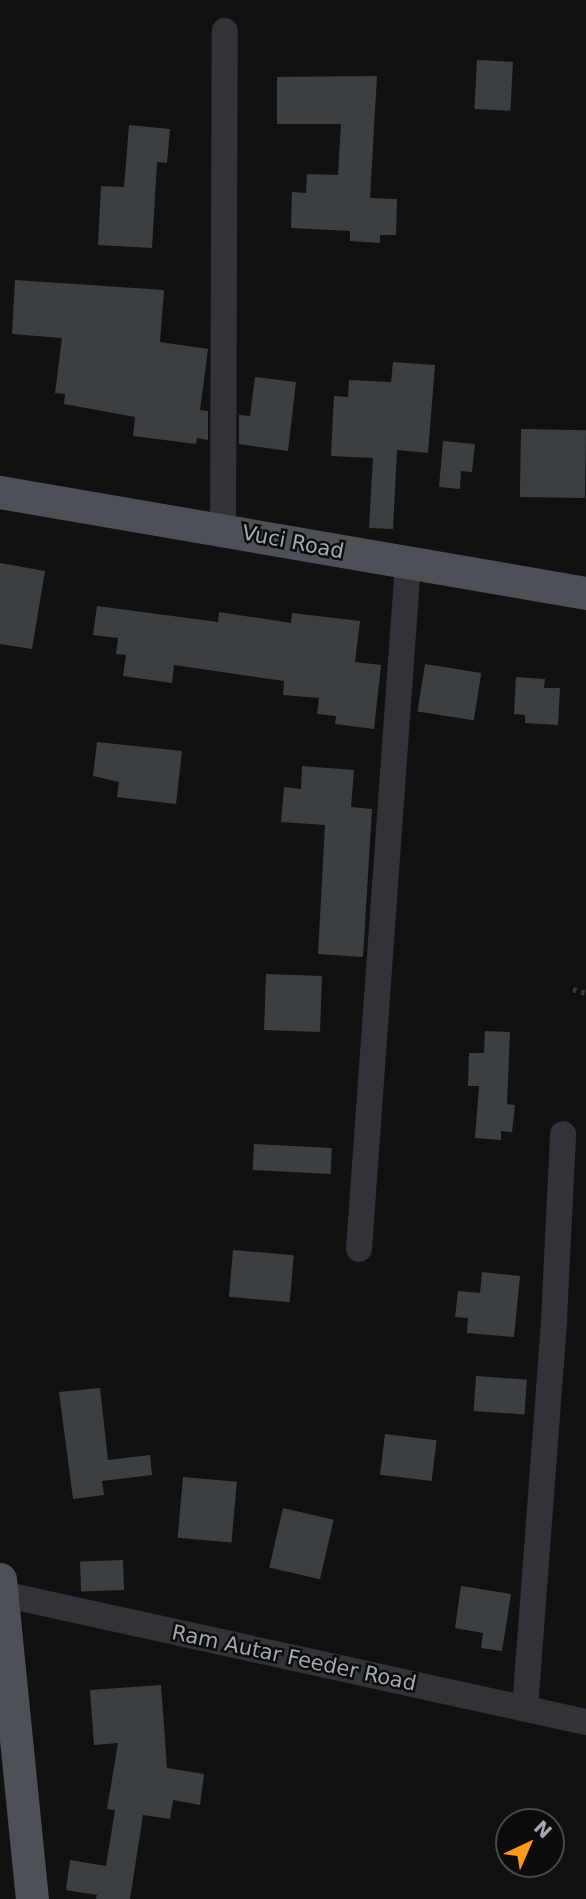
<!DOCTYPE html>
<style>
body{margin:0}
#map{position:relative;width:586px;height:1899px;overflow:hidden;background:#111112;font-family:"DejaVu Sans",sans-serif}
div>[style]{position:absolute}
.building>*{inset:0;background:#3c3f42;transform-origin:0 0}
.path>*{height:4.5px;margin-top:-2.25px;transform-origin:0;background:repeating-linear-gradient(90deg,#373a3f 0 3.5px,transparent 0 8.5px)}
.minor>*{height:26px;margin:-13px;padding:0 13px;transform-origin:13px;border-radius:13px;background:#313338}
.major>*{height:33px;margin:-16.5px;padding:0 16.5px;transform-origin:16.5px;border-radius:16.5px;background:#4d5057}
span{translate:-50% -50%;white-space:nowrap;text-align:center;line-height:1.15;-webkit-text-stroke:5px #0c0c0d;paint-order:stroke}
.street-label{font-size:21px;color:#a0a9b4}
.north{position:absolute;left:495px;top:1808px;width:70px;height:70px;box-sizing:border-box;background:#0c0c0d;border:2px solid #474b50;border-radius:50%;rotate:44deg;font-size:19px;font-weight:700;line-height:28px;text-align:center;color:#a0a9b4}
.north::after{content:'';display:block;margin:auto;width:24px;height:32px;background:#ff991c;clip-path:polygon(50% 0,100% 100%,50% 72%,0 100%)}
</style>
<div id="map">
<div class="building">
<i style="left:477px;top:60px;width:36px;height:49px;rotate:3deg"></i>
<i style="clip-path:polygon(377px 76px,370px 198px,397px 199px,396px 235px,380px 235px,380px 243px,350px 241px,350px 231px,291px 228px,292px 192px,306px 193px,307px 174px,338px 175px,341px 124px,277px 124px,277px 77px)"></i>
<i style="clip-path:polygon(129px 125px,170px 129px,167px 163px,157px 162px,152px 248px,98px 245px,101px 186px,124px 187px)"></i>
<i style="clip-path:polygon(15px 280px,164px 290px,160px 342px,208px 349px,200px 410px,208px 411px,208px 440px,197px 438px,196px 444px,133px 436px,135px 417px,64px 404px,65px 394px,55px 393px,62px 338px,12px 334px)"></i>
<i style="clip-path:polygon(393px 362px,435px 365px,428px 453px,397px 450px,393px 529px,369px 528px,373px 458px,331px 456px,334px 396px,348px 397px,349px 380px,391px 382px)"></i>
<i style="clip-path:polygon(255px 377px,296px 382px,288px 451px,239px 444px,239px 415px,250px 416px)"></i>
<i style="left:521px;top:429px;width:65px;height:68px;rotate:1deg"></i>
<i style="clip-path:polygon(443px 441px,475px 444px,472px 472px,461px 471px,460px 489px,439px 487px)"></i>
<i style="clip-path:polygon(0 563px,45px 571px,32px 649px,0 644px)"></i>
<i style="clip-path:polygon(97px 606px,218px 622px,219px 612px,291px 623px,292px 613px,360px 621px,355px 662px,381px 665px,374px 729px,335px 724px,336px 716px,317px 714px,319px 698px,283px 695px,284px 681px,174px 665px,172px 683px,123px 676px,126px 655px,116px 654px,118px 638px,93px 635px)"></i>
<i style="left:425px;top:664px;width:57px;height:48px;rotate:9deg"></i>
<i style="clip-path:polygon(516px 677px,545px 679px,544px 688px,560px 688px,558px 725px,525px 723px,525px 715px,514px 714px)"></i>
<i style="clip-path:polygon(97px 742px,182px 751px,176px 804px,117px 797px,119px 782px,93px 776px)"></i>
<i style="clip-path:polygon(302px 766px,354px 770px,351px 807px,372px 809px,363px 957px,318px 954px,325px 825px,281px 822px,284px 787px,301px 789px)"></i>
<i style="left:266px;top:974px;width:56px;height:56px;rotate:2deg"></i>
<i style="clip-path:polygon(485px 1031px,510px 1032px,507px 1104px,515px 1105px,512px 1132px,501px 1131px,501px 1140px,475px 1138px,479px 1086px,468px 1086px,469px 1053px,484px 1053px)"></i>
<i style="left:254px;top:1144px;width:78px;height:26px;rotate:3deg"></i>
<i style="left:233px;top:1250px;width:61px;height:47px;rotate:5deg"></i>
<i style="clip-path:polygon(482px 1272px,520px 1276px,514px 1337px,467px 1333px,468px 1318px,455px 1317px,458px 1291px,480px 1293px)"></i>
<i style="left:476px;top:1376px;width:51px;height:35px;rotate:4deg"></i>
<i style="clip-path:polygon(100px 1388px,108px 1460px,150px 1455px,152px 1475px,102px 1481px,104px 1495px,73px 1499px,59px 1392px)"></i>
<i style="left:385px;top:1434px;width:52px;height:41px;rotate:7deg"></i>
<i style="left:183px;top:1477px;width:54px;height:61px;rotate:5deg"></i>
<i style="left:283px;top:1508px;width:52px;height:61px;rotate:13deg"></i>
<i style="left:123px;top:1560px;width:30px;height:43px;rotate:88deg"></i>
<i style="clip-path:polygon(461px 1586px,511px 1594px,502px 1651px,481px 1648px,483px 1633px,455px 1628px)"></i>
<i style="clip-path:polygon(161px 1685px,167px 1768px,204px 1774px,200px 1805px,173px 1800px,170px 1819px,143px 1815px,130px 1899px,96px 1899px,97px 1895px,66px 1890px,70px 1860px,106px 1866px,115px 1810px,107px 1809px,118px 1743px,94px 1745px,90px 1690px)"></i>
</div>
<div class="path">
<i style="left:573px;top:989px;width:14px;rotate:17deg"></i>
</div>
<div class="minor">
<i style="left:223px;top:529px;width:498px;rotate:-89.8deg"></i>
<i style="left:359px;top:1249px;width:688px;rotate:-85.91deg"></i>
<i style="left:2px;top:1594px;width:598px;rotate:12.36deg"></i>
<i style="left:525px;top:1708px;width:389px;rotate:-85.7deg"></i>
<i style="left:554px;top:1320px;width:186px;rotate:-87.2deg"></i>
</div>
<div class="major">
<i style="left:0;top:492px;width:595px;rotate:9.78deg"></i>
<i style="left:0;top:1579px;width:322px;rotate:84.3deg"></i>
</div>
<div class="street-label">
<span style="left:293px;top:542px;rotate:11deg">Vuci Road</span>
<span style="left:294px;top:1658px;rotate:12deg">Ram Autar Feeder Road</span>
</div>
<div class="north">N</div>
</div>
